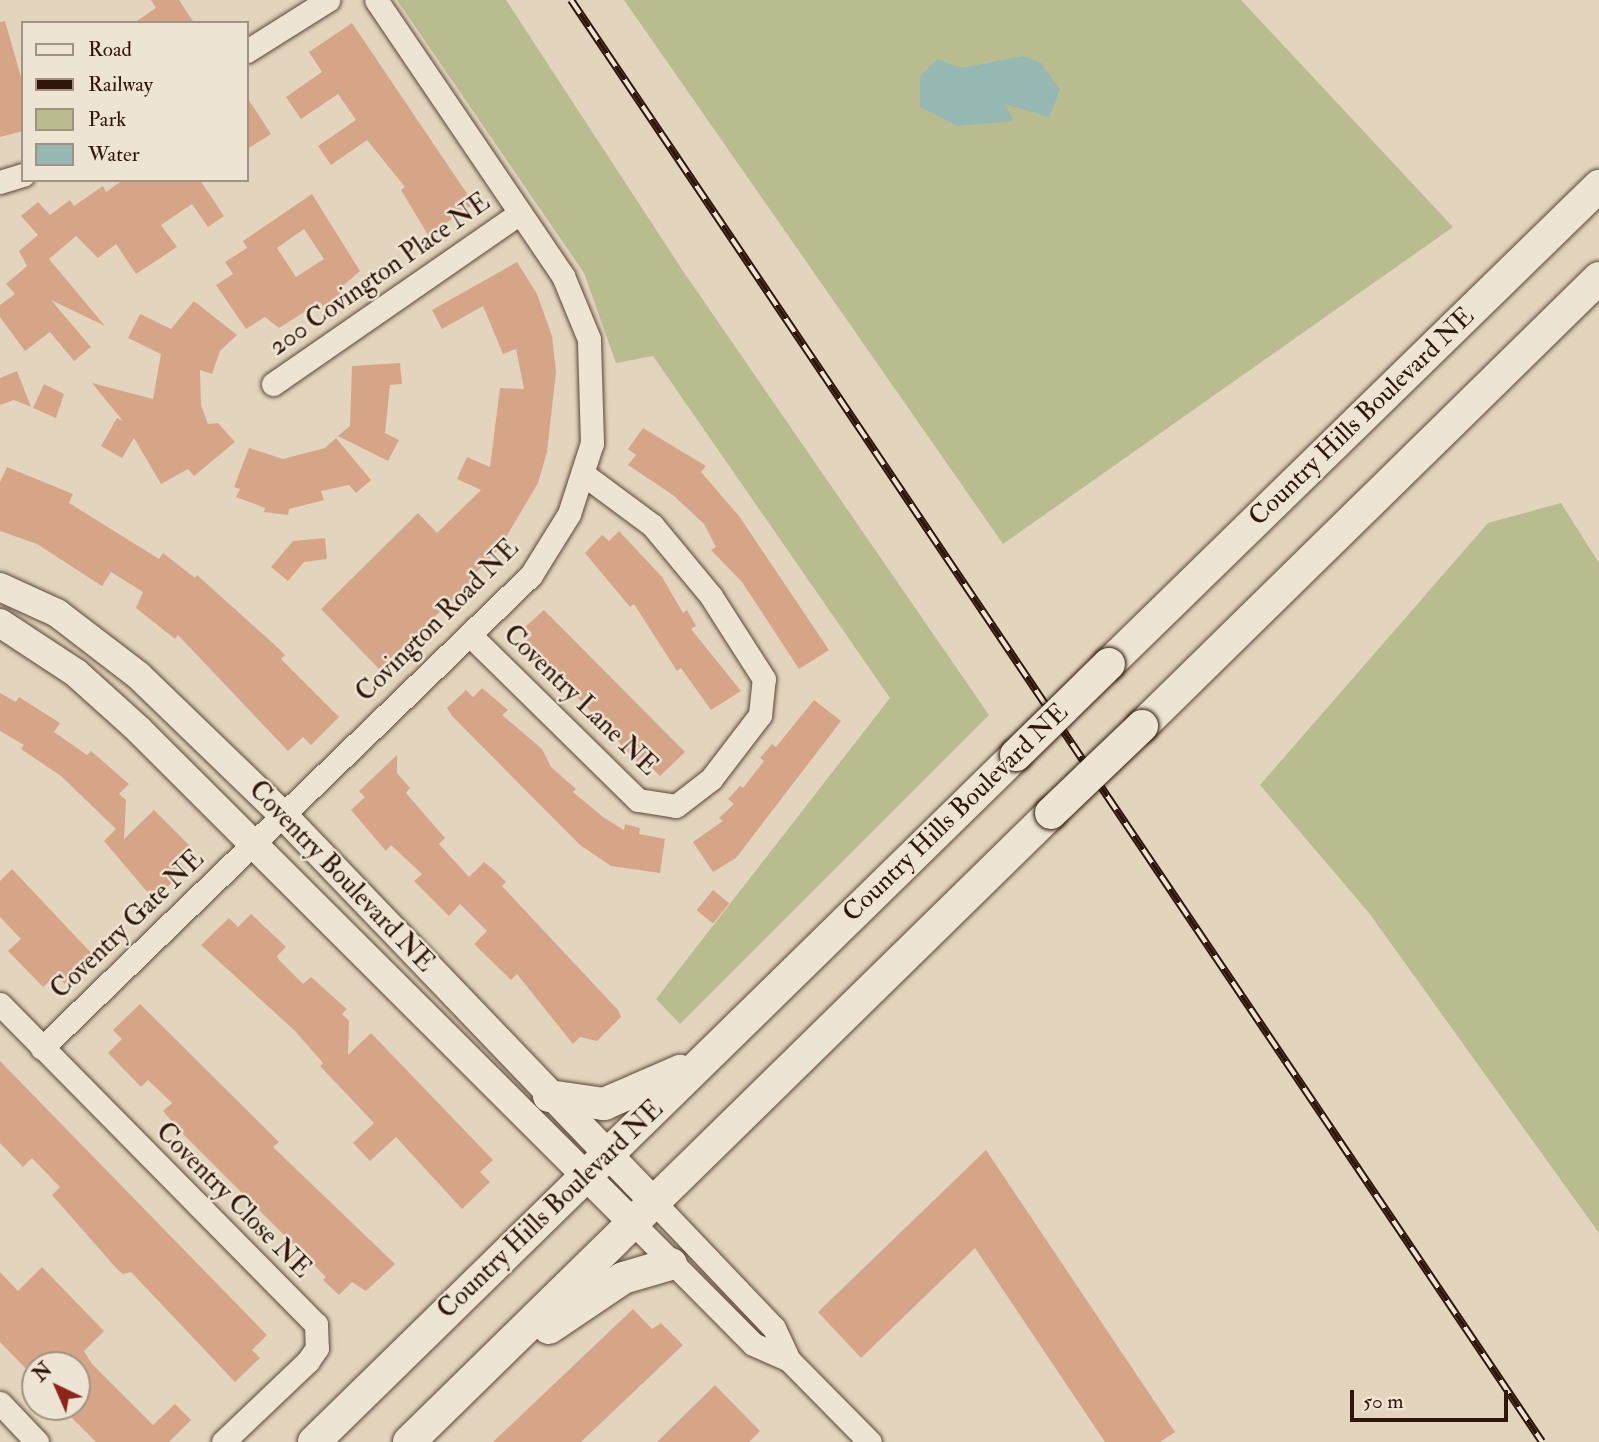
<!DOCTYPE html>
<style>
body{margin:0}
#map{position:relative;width:1599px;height:1442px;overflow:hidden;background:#e3d5bd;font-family:"IM FELL Double Pica",serif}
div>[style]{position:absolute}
.green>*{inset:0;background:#b8bc8e}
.water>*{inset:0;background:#95b8b3}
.building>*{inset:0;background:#d6a587;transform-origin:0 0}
.roads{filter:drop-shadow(0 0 2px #5b4638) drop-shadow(0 0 2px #5b4638)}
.minor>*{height:23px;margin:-11.5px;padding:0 11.5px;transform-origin:11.5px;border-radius:11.5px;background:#ede4d4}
.tertiary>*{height:28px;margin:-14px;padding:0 14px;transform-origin:14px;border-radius:14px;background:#ede4d4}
.secondary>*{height:32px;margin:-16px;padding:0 16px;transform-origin:16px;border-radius:16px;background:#ede4d4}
.rail>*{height:8px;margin-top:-4px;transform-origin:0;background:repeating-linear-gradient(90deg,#ede4d4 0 16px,#2e160b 0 32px);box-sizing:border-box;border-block:2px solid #2e160b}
.bridges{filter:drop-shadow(0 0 2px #2e160b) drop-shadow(0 0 2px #2e160b)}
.secondary-bridge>*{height:32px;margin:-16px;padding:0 16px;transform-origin:16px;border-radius:16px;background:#ede4d4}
span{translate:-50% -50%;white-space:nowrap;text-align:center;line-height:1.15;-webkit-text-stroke:5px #ede4d4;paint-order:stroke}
.street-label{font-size:26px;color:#2e160b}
.legend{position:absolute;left:21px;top:21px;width:228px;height:161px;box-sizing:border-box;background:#ede4d4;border:2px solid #a19284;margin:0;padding:9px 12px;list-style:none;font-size:21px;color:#2e160b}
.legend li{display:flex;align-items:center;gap:14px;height:35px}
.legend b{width:35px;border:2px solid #a19284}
.north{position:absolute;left:21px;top:1351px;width:70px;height:70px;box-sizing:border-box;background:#ede4d4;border:2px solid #a19284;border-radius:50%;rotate:316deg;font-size:19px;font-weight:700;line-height:28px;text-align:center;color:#2e160b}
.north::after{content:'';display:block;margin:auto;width:24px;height:32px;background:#8f2418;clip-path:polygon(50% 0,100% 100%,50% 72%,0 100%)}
.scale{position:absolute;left:1350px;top:1390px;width:158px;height:32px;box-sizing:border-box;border:4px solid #2e160b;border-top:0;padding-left:9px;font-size:21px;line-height:24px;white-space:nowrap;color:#2e160b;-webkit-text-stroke:5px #ede4d4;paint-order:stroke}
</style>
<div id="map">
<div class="green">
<i style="clip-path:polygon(397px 0,506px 0,683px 271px,989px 715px,680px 1024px,656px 999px,890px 698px,653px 356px,616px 363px,584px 273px)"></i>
<i style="clip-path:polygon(624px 0,1241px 0,1453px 227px,1003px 544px)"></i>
<i style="clip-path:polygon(1561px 503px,1599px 563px,1599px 1233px,1369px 913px,1260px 785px,1488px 523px)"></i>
</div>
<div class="water">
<i style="clip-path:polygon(1023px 56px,1041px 63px,1060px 90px,1049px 117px,1005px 104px,1014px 121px,957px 126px,920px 107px,920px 77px,937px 59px,962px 68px)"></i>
</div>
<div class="building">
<i style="clip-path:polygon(151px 0,179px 0,194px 23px,134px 23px,156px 8px)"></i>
<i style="clip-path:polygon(5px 21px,23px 84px,23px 131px,0 137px,0 22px)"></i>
<i style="clip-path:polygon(352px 23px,474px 204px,428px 235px,401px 190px,405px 187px,367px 140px,331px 165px,318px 146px,356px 120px,338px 94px,301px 119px,286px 97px,322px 72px,309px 52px)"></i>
<i style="clip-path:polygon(247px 97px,271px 134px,247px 149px)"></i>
<i style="clip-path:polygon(123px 180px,200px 180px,224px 216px,208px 227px,192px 204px,161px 225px,177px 247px,136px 274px,116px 244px,98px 258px,76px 236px,49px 259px,105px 326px,51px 300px,91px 347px,74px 361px,50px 332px,25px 351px,0 317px,0 305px,15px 294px,6px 284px,27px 266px,19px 251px,38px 235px,21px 216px,38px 202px,50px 215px,70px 200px,74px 206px,103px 186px,106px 192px)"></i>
<i style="clip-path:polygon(evenodd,312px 194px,360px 271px,338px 290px,341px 295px,323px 306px,320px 302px,279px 328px,265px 317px,246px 329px,216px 285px,233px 274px,225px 262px,247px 248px,243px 241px,312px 194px,304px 229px,324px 259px,296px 277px,277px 248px,304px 229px)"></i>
<i style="clip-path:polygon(517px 262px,537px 294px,552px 336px,556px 372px,547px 452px,538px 483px,499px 549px,475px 574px,481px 580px,466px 595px,462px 591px,379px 669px,321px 609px,418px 513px,437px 533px,481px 490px,457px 479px,467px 457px,490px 467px,500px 388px,524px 389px,516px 349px,503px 354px,483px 306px,442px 329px,432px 310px)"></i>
<i style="clip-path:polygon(194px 301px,237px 335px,220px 351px,212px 374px,200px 370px,201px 405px,208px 424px,218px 423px,235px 442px,194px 476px,188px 469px,161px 484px,134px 438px,122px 458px,101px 446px,117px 418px,123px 421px,92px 383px,153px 399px,161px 354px,128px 338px,140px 314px,171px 329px)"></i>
<i style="clip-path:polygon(400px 363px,402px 384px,390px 385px,385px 433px,399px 440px,388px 461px,338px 436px,350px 426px,352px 366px)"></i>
<i style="clip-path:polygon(17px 371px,31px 407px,14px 400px,0 405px,0 378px)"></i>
<i style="clip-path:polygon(44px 384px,64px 394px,56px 418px,33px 408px)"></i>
<i style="clip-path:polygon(643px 428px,706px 466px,701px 472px,739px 516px,829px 650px,799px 669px,742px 582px,711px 550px,716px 547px,704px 524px,673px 495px,628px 465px,636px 455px,628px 449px)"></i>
<i style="clip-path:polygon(336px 438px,371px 480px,356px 493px,349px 485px,321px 491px,324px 500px,289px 509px,288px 515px,264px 512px,265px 508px,236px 497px,240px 489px,234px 487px,249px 448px,283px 459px,325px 448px)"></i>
<i style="clip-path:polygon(7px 467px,73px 494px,69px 503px,159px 559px,163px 553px,195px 578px,197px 575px,277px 647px,285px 655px,281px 659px,339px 717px,311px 745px,303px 737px,288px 751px,178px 635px,175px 639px,136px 608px,143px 592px,111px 572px,102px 586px,37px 544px,0 531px,0 482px)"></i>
<i style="clip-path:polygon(619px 531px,662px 577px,683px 613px,687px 610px,696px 626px,691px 629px,741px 691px,711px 710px,681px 668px,677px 671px,634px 604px,630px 607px,585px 553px,602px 535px,609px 541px)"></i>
<i style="clip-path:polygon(325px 538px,327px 559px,304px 562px,288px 581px,271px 567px,293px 541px)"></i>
<i style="clip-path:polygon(544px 610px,685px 752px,660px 776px,641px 758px,637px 762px,566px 685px,525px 651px,523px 644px,532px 635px,525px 627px)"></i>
<i style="clip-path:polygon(482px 688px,508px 710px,502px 715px,542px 749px,551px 767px,576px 789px,573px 792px,603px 817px,624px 830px,625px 824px,640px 828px,639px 834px,665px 839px,660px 873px,611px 866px,580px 845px,452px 716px,447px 708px,466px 690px,473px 697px)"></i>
<i style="clip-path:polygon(0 693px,16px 702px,19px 697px,60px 723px,54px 732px,87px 755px,91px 751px,129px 784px,119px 794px,126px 800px,124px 839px,154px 810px,190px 846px,177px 859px,186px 869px,154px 900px,104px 841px,116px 829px,61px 776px,21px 749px,24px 745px,0 731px)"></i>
<i style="clip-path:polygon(814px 700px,841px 721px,736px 858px,713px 872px,693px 842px,723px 821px,719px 818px,734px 804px,728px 799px,740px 786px,743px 788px,764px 761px,760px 758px,772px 744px,776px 747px)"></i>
<i style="clip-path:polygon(397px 755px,397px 773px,410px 788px,406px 793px,445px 838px,439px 844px,469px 877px,484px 862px,494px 870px,506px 882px,502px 886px,618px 1010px,621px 1017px,597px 1041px,580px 1037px,573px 1044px,517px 974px,511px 980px,474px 944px,487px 931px,460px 904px,449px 916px,414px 881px,422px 874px,391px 845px,386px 851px,351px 810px,365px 797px,359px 791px)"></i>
<i style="clip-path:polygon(12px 869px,94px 956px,65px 984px,56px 975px,43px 987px,8px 951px,21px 939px,0 917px,0 881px)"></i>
<i style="left:713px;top:890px;width:21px;height:26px;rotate:39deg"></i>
<i style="clip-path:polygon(251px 914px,286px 947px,277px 956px,279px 960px,303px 984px,311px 977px,347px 1009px,342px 1014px,349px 1021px,348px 1055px,371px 1033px,493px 1160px,480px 1172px,490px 1182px,462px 1209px,396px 1137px,370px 1161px,353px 1143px,374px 1123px,320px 1066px,323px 1063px,295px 1031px,201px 945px,229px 918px,238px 927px)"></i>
<i style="clip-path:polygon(140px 1004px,279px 1142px,273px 1147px,395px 1264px,366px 1291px,352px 1282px,339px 1295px,323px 1280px,326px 1277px,180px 1131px,163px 1111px,172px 1103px,148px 1080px,141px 1087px,108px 1053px,122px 1039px,113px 1030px)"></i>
<i style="clip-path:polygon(0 1061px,267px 1335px,252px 1350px,260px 1358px,235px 1382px,131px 1272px,123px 1274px,117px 1269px,52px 1195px,60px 1187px,32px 1158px,23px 1167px,0 1143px)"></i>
<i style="clip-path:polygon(986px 1150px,1175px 1432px,1160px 1442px,1105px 1442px,975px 1248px,861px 1358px,818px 1312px)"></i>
<i style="clip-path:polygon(42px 1267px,104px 1331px,84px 1351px,92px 1364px,153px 1425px,175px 1404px,191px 1420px,169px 1442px,96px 1442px,61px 1407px,77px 1407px,77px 1365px,35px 1365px,35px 1378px,0 1342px,0 1272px,18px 1291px)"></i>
<i style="clip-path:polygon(633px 1309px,652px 1329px,661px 1323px,683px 1345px,581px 1442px,493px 1442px)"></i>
<i style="clip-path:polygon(715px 1385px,760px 1431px,749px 1442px,657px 1442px)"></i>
</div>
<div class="roads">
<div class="minor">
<i style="left:247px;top:51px;width:96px;rotate:-32.2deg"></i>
<i style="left:0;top:182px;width:24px;rotate:-17deg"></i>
<i style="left:273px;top:384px;width:300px;rotate:-34.7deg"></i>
<i style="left:471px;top:636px;width:234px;rotate:44.5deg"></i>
<i style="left:638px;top:800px;width:38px;rotate:9deg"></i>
<i style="left:676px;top:806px;width:44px;rotate:-37.6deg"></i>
<i style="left:711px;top:779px;width:81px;rotate:-52.6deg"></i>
<i style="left:760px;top:715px;width:36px;rotate:-84deg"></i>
<i style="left:764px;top:679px;width:98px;rotate:-122.6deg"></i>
<i style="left:711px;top:596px;width:92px;rotate:-129.7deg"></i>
<i style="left:652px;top:525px;width:86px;rotate:-143.5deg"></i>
<i style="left:0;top:1004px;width:450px;rotate:45.4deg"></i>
<i style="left:316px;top:1324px;width:24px;rotate:88deg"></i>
<i style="left:317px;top:1348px;width:16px;rotate:125deg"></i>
<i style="left:308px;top:1361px;width:117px;rotate:136.4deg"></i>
<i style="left:42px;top:1048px;width:680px;rotate:-44.05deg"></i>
<i style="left:531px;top:575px;width:72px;rotate:-58.1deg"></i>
<i style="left:569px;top:514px;width:75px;rotate:-72.1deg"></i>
<i style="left:592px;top:443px;width:104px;rotate:-91.7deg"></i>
<i style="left:589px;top:339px;width:68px;rotate:-112.4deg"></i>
<i style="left:563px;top:276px;width:333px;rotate:-124.1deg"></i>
<i style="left:653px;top:1201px;width:175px;rotate:46.4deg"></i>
<i style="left:774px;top:1328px;width:35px;rotate:65deg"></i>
<i style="left:789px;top:1360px;width:115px;rotate:45.4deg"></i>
<i style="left:633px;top:1223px;width:170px;rotate:45.2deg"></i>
<i style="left:753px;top:1344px;width:39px;rotate:24deg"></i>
<i style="left:0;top:1403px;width:54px;rotate:46.5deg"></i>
</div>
<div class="tertiary">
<i style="left:0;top:587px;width:63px;rotate:24.5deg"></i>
<i style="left:57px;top:613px;width:103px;rotate:37.5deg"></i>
<i style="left:139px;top:676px;width:200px;rotate:44deg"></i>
<i style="left:283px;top:815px;width:535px;rotate:46.21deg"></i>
<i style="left:0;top:623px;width:91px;rotate:33.3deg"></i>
<i style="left:76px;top:673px;width:85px;rotate:42.1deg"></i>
<i style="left:139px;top:730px;width:698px;rotate:44.94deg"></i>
</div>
<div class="secondary">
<i style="left:1109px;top:664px;width:685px;rotate:-44.29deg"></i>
<i style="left:1142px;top:726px;width:640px;rotate:-44.43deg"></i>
<i style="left:549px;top:1096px;width:56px;rotate:8.3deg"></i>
<i style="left:604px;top:1104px;width:83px;rotate:-23.5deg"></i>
<i style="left:549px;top:1328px;width:89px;rotate:-34deg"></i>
<i style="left:623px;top:1278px;width:50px;rotate:-16.3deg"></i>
<i style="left:314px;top:1442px;width:982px;rotate:-44.38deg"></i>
<i style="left:409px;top:1442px;width:899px;rotate:-44.41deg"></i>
</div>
</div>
<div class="rail">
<i style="left:571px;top:0;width:1738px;rotate:56.04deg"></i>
</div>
<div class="bridges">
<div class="secondary-bridge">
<i style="left:1016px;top:755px;width:130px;rotate:-44.4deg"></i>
<i style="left:1051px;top:813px;width:126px;rotate:-43.7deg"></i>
</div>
</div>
<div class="street-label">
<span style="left:380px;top:275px;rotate:-35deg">200 Covington Place NE</span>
<span style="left:1362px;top:417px;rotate:-44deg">Country Hills Boulevard NE</span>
<span style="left:438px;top:621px;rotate:-45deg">Covington Road NE</span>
<span style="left:580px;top:701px;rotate:44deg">Coventry Lane NE</span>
<span style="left:956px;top:813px;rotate:-44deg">Country Hills Boulevard NE</span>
<span style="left:341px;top:877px;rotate:46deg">Coventry Boulevard NE</span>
<span style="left:128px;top:925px;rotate:-44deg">Coventry Gate NE</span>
<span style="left:233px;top:1201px;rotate:45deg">Coventry Close NE</span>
<span style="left:551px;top:1210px;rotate:-44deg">Country Hills Boulevard NE</span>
</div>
<ul class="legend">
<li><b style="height:9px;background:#ede4d4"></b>Road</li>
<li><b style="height:9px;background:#2e160b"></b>Railway</li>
<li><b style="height:19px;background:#b8bc8e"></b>Park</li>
<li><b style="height:19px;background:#95b8b3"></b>Water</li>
</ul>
<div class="north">N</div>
<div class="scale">50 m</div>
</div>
